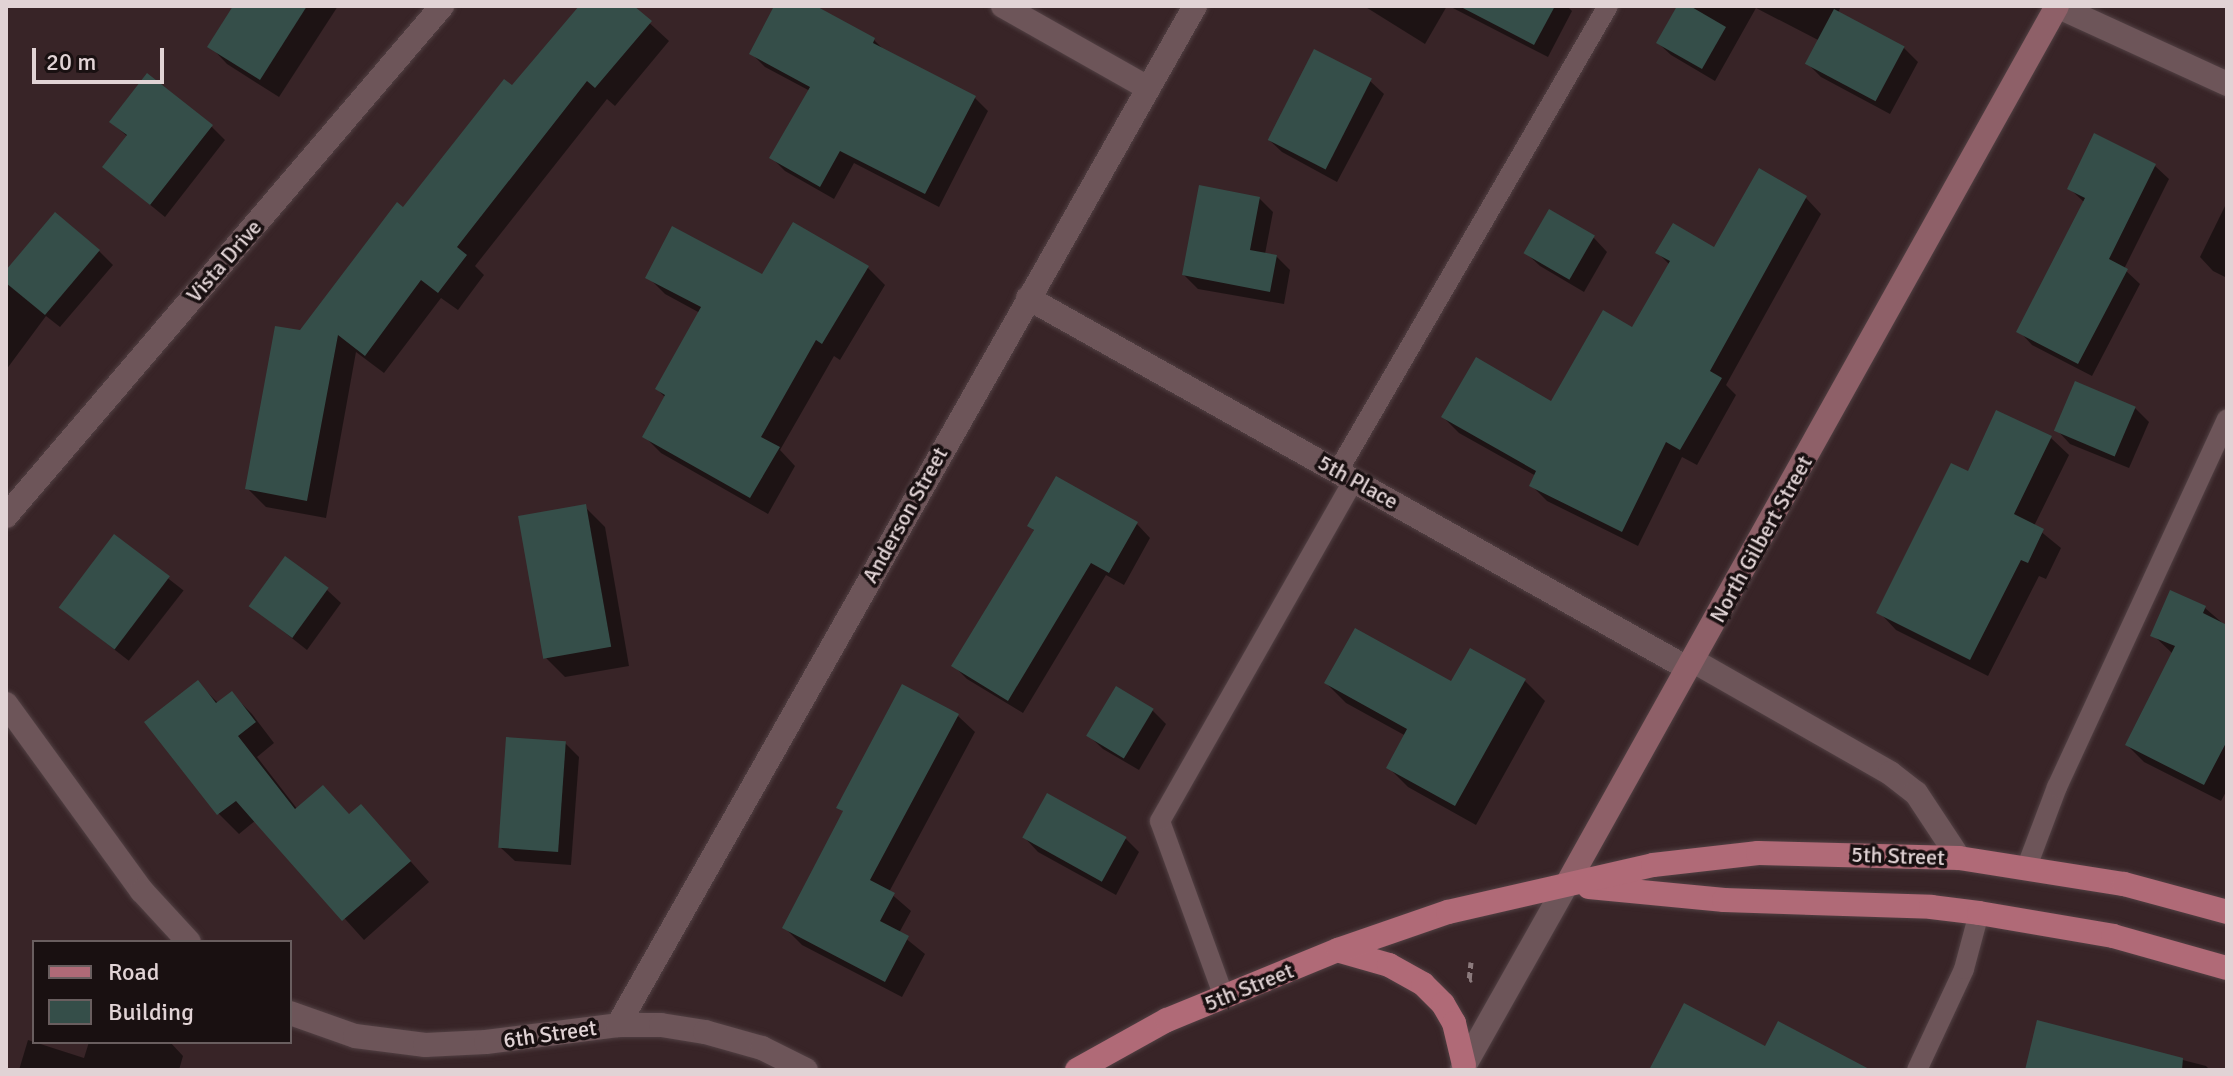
<!DOCTYPE html>
<style>
body{margin:0}
#map{position:relative;width:2233px;height:1076px;overflow:hidden;background:#382427;font-family:Signika,sans-serif}
div>[style]{position:absolute}
.shadow>*{inset:0;background:#0007;transform-origin:0 0}
.building>*{inset:0;background:#354e49;transform-origin:0 0}
.path>*{height:5px;margin-top:-2.5px;transform-origin:0;background:repeating-linear-gradient(90deg,#8b7a7c 0 6px,transparent 0 10px)}
.roads{filter:drop-shadow(0 0 2px #514043) drop-shadow(0 0 2px #514043)}
.lane>*{height:20px;margin:-10px;padding:0 10px;transform-origin:10px;border-radius:10px;background:#6d5559}
.street>*{height:24px;margin:-12px;padding:0 12px;transform-origin:12px;border-radius:12px;background:#6d5559}
.secondary>*{height:24px;margin:-12px;padding:0 12px;transform-origin:12px;border-radius:12px;background:#8e6068}
.primary>*{height:24px;margin:-12px;padding:0 12px;transform-origin:12px;border-radius:12px;background:#b06a77}
span{translate:-50% -50%;white-space:nowrap;text-align:center;line-height:1.15;-webkit-text-stroke:7px #191011;paint-order:stroke}
.street-label{font-size:22px;color:#e1d3d5}
.frame{position:absolute;inset:0;border:8px solid #e1d3d5;pointer-events:none}
.legend{position:absolute;left:32px;top:940px;width:260px;height:104px;box-sizing:border-box;background:#191011;border:2px solid #695e5f;margin:0;padding:10px 14px;list-style:none;font-size:24px;color:#e1d3d5}
.legend li{display:flex;align-items:center;gap:16px;height:40px}
.legend b{width:40px;border:2px solid #695e5f}
.scale{position:absolute;left:32px;top:48px;width:132px;height:36px;box-sizing:border-box;border:4px solid #e1d3d5;border-top:0;padding-left:10px;font-size:24px;line-height:28px;white-space:nowrap;color:#e1d3d5;-webkit-text-stroke:6px #191011;paint-order:stroke}
</style>
<div id="map">
<div class="shadow">
<i style="clip-path:polygon(235px 6px,338px 6px,279px 97px,227px 64px,210px 46px)"></i>
<i style="clip-path:polygon(582px 6px,631px 6px,669px 41px,615px 106px,607px 99px,475px 266px,484px 275px,458px 310px,441px 298px,384px 373px,356px 352px,326px 518px,266px 507px,247px 488px,301px 333px)"></i>
<i style="clip-path:polygon(777px 6px,812px 6px,874px 40px,886px 52px,974px 97px,988px 111px,939px 207px,854px 163px,834px 199px,785px 171px,772px 158px,810px 91px,765px 67px,751px 53px)"></i>
<i style="clip-path:polygon(1364px 6px,1447px 6px,1425px 44px)"></i>
<i style="clip-path:polygon(1449px 6px,1567px 6px,1572px 11px,1548px 57px)"></i>
<i style="clip-path:polygon(1679px 6px,1841px 6px,1838px 13px,1904px 48px,1918px 62px,1890px 114px,1821px 77px,1807px 63px,1820px 41px,1756px 8px,1715px 81px,1671px 55px,1658px 43px)"></i>
<i style="clip-path:polygon(1370px 81px,1384px 94px,1337px 182px,1282px 152px,1268px 139px)"></i>
<i style="clip-path:polygon(111px 122px,212px 127px,225px 140px,165px 217px,104px 167px,128px 137px)"></i>
<i style="clip-path:polygon(2095px 136px,2155px 166px,2169px 179px,2124px 269px,2140px 284px,2092px 376px,2032px 345px,2019px 331px,2085px 203px,2069px 188px)"></i>
<i style="clip-path:polygon(1259px 198px,1273px 212px,1265px 254px,1276px 256px,1290px 270px,1284px 304px,1198px 289px,1184px 275px)"></i>
<i style="clip-path:polygon(1806px 198px,1821px 214px,1726px 385px,1736px 395px,1697px 465px,1682px 457px,1638px 546px,1547px 501px,1531px 485px,1536px 476px,1459px 433px,1443px 417px,1552px 404px,1632px 329px,1670px 265px,1658px 253px,1715px 250px)"></i>
<i style="clip-path:polygon(2227px 202px,2227px 278px,2213px 271px,2200px 257px)"></i>
<i style="clip-path:polygon(1594px 238px,1607px 252px,1584px 292px,1540px 266px,1526px 253px)"></i>
<i style="clip-path:polygon(99px 251px,113px 265px,60px 327px,46px 316px,6px 370px,6px 273px)"></i>
<i style="clip-path:polygon(868px 268px,885px 285px,840px 360px,834px 356px,780px 450px,795px 466px,768px 514px,661px 453px,644px 436px,666px 398px,657px 389px,700px 313px,665px 294px,648px 277px,763px 276px)"></i>
<i style="clip-path:polygon(2135px 408px,2149px 422px,2129px 468px,2070px 444px,2057px 430px)"></i>
<i style="clip-path:polygon(1997px 413px,2051px 438px,2069px 455px,2034px 526px,2061px 548px,2046px 579px,2039px 576px,1988px 676px,1896px 630px,1879px 612px,1969px 473px)"></i>
<i style="clip-path:polygon(585px 507px,605px 527px,629px 666px,565px 677px,545px 657px)"></i>
<i style="clip-path:polygon(1137px 524px,1150px 538px,1124px 585px,1106px 575px,1023px 713px,967px 679px,954px 666px,1035px 532px,1030px 526px)"></i>
<i style="left:115px;top:537px;width:87px;height:89px;rotate:38deg"></i>
<i style="clip-path:polygon(327px 590px,341px 603px,307px 650px,251px 606px)"></i>
<i style="clip-path:polygon(2171px 593px,2205px 608px,2227px 627px,2227px 790px,2221px 801px,2144px 762px,2127px 745px,2173px 654px,2153px 635px)"></i>
<i style="clip-path:polygon(1470px 650px,1525px 681px,1545px 701px,1476px 825px,1408px 787px,1388px 767px,1406px 736px,1346px 703px,1326px 683px,1452px 684px)"></i>
<i style="clip-path:polygon(198px 683px,219px 704px,232px 694px,252px 714px,274px 743px,257px 757px,298px 810px,350px 815px,361px 806px,429px 882px,364px 940px,256px 820px,239px 834px,219px 814px,147px 722px)"></i>
<i style="clip-path:polygon(1152px 710px,1166px 724px,1139px 770px,1103px 749px,1089px 736px)"></i>
<i style="clip-path:polygon(958px 716px,975px 732px,889px 892px,911px 911px,899px 933px,925px 954px,902px 997px,802px 945px,785px 928px,845px 813px,839px 807px)"></i>
<i style="clip-path:polygon(565px 743px,579px 757px,571px 865px,515px 861px,501px 848px)"></i>
<i style="clip-path:polygon(1025px 838px,1126px 839px,1139px 852px,1116px 895px,1038px 852px)"></i>
<i style="clip-path:polygon(2039px 1023px,2206px 1066px,2210px 1070px,2027px 1070px)"></i>
<i style="clip-path:polygon(28px 1040px,84px 1058px,89px 1042px,170px 1042px,183px 1056px,179px 1070px,19px 1070px)"></i>
</div>
<div class="building">
<i style="clip-path:polygon(233px 6px,307px 6px,260px 80px,207px 47px)"></i>
<i style="clip-path:polygon(579px 6px,634px 6px,652px 21px,595px 88px,587px 81px,457px 247px,467px 255px,438px 293px,421px 280px,365px 356px,338px 335px,307px 501px,245px 489px,275px 326px,300px 330px,397px 202px,403px 207px,504px 79px,512px 85px)"></i>
<i style="clip-path:polygon(774px 6px,816px 6px,875px 38px,873px 43px,976px 96px,925px 194px,840px 151px,820px 187px,769px 158px,810px 87px,749px 54px)"></i>
<i style="clip-path:polygon(1459px 6px,1555px 6px,1534px 45px)"></i>
<i style="clip-path:polygon(1677px 6px,1690px 6px,1726px 27px,1702px 69px,1656px 43px)"></i>
<i style="left:1834px;top:9px;width:80px;height:62px;rotate:28deg"></i>
<i style="left:1314px;top:49px;width:65px;height:102px;rotate:27deg"></i>
<i style="clip-path:polygon(147px 73px,213px 125px,150px 205px,102px 167px,127px 135px,109px 122px)"></i>
<i style="clip-path:polygon(2094px 133px,2156px 164px,2109px 259px,2128px 269px,2078px 364px,2016px 332px,2085px 198px,2067px 189px)"></i>
<i style="clip-path:polygon(1759px 168px,1807px 196px,1710px 371px,1722px 378px,1680px 450px,1666px 442px,1622px 532px,1529px 486px,1536px 471px,1441px 417px,1476px 357px,1551px 401px,1603px 310px,1632px 327px,1670px 261px,1655px 253px,1673px 223px,1714px 247px)"></i>
<i style="clip-path:polygon(1199px 185px,1260px 197px,1250px 250px,1277px 255px,1270px 292px,1182px 275px)"></i>
<i style="left:1549px;top:209px;width:53px;height:51px;rotate:30deg"></i>
<i style="clip-path:polygon(55px 212px,100px 250px,45px 315px,6px 283px,6px 270px)"></i>
<i style="clip-path:polygon(793px 222px,869px 266px,822px 344px,816px 340px,761px 437px,780px 447px,750px 498px,642px 437px,665px 395px,655px 389px,701px 307px,645px 278px,672px 226px,762px 274px)"></i>
<i style="left:2075px;top:381px;width:66px;height:54px;rotate:23deg"></i>
<i style="clip-path:polygon(1996px 410px,2052px 436px,2014px 514px,2044px 529px,2028px 563px,2021px 560px,1970px 660px,1876px 613px,1951px 463px,1968px 471px)"></i>
<i style="clip-path:polygon(1056px 476px,1138px 522px,1109px 573px,1091px 563px,1008px 701px,951px 666px,1034px 530px,1027px 526px)"></i>
<i style="left:586px;top:504px;width:145px;height:69px;rotate:80deg"></i>
<i style="left:114px;top:534px;width:70px;height:92px;rotate:37deg"></i>
<i style="left:285px;top:556px;width:54px;height:62px;rotate:36deg"></i>
<i style="clip-path:polygon(2170px 590px,2206px 606px,2203px 613px,2227px 625px,2227px 741px,2204px 785px,2125px 745px,2175px 646px,2150px 636px)"></i>
<i style="clip-path:polygon(1355px 628px,1451px 681px,1470px 648px,1526px 679px,1455px 806px,1386px 768px,1407px 729px,1324px 683px)"></i>
<i style="clip-path:polygon(198px 680px,216px 703px,232px 691px,256px 722px,238px 736px,295px 809px,323px 785px,349px 814px,361px 804px,411px 861px,342px 921px,236px 801px,217px 815px,144px 722px)"></i>
<i style="clip-path:polygon(902px 684px,959px 714px,870px 880px,895px 893px,880px 921px,909px 936px,885px 982px,782px 928px,843px 811px,836px 808px)"></i>
<i style="left:1116px;top:686px;width:44px;height:58px;rotate:31deg"></i>
<i style="left:506px;top:737px;width:60px;height:111px;rotate:4deg"></i>
<i style="left:1047px;top:793px;width:91px;height:51px;rotate:29deg"></i>
<i style="clip-path:polygon(1684px 1003px,1765px 1046px,1778px 1021px,1871px 1070px,1649px 1070px)"></i>
<i style="clip-path:polygon(2037px 1020px,2183px 1058px,2182px 1070px,2025px 1070px)"></i>
</div>
<div class="path">
<i style="left:1471px;top:962px;width:18px;rotate:96deg"></i>
<i style="left:1469px;top:980px;width:3px;rotate:-18deg"></i>
</div>
<div class="roads">
<div class="lane">
<i style="left:1338px;top:471px;width:538px;rotate:-59.86deg"></i>
<i style="left:2026px;top:869px;width:88px;rotate:-69.3deg"></i>
<i style="left:2057px;top:787px;width:405px;rotate:-65.2deg"></i>
<i style="left:1224px;top:997px;width:187px;rotate:-110deg"></i>
<i style="left:1160px;top:821px;width:393px;rotate:-60.4deg"></i>
<i style="left:1917px;top:1070px;width:111px;rotate:-65deg"></i>
<i style="left:1964px;top:969px;width:58px;rotate:-75deg"></i>
</div>
<div class="street">
<i style="left:1003px;top:6px;width:167px;rotate:29.5deg"></i>
<i style="left:2057px;top:6px;width:187px;rotate:24.6deg"></i>
<i style="left:1028px;top:298px;width:756px;rotate:29.31deg"></i>
<i style="left:6px;top:516px;width:671px;rotate:-49.47deg"></i>
<i style="left:1692px;top:660px;width:228px;rotate:29.7deg"></i>
<i style="left:1890px;top:773px;width:33px;rotate:38deg"></i>
<i style="left:1916px;top:793px;width:78px;rotate:56.5deg"></i>
<i style="left:6px;top:704px;width:231px;rotate:54deg"></i>
<i style="left:142px;top:891px;width:69px;rotate:47.3deg"></i>
<i style="left:290px;top:1013px;width:69px;rotate:19.5deg"></i>
<i style="left:355px;top:1036px;width:71px;rotate:7.3deg"></i>
<i style="left:425px;top:1045px;width:61px;rotate:-2.8deg"></i>
<i style="left:486px;top:1042px;width:133px;rotate:-7.3deg"></i>
<i style="left:618px;top:1025px;width:43px"></i>
<i style="left:661px;top:1025px;width:45px;rotate:9deg"></i>
<i style="left:705px;top:1032px;width:59px;rotate:15.7deg"></i>
<i style="left:762px;top:1048px;width:49px;rotate:26.6deg"></i>
<i style="left:618px;top:1025px;width:1171px;rotate:-60.48deg"></i>
<i style="left:1462px;top:1070px;width:214px;rotate:-60.6deg"></i>
</div>
<div class="secondary">
<i style="left:1567px;top:884px;width:1005px;rotate:-60.83deg"></i>
</div>
<div class="primary">
<i style="left:1589px;top:887px;width:136px;rotate:5.5deg"></i>
<i style="left:1724px;top:900px;width:207px;rotate:1.9deg"></i>
<i style="left:1931px;top:907px;width:48px;rotate:7.1deg"></i>
<i style="left:1979px;top:913px;width:136px;rotate:9.7deg"></i>
<i style="left:2113px;top:936px;width:118px;rotate:15.7deg"></i>
<i style="left:1340px;top:951px;width:51px;rotate:15.9deg"></i>
<i style="left:1389px;top:965px;width:39px;rotate:29deg"></i>
<i style="left:1423px;top:984px;width:28px;rotate:45deg"></i>
<i style="left:1443px;top:1004px;width:22px;rotate:60deg"></i>
<i style="left:1454px;top:1023px;width:43px;rotate:76.6deg"></i>
<i style="left:1077px;top:1070px;width:103px;rotate:-29.1deg"></i>
<i style="left:1167px;top:1020px;width:185px;rotate:-22.3deg"></i>
<i style="left:1338px;top:950px;width:116px;rotate:-19.1deg"></i>
<i style="left:1448px;top:912px;width:210px;rotate:-12.9deg"></i>
<i style="left:1653px;top:865px;width:106px;rotate:-6.5deg"></i>
<i style="left:1758px;top:853px;width:201px;rotate:1.4deg"></i>
<i style="left:1959px;top:858px;width:167px;rotate:9deg"></i>
<i style="left:2124px;top:884px;width:107px;rotate:15.2deg"></i>
</div>
</div>
<div class="street-label">
<span style="left:224px;top:261px;rotate:-49deg">Vista Drive</span>
<span style="left:1358px;top:482px;rotate:29deg">5th Place</span>
<span style="left:905px;top:515px;rotate:-61deg">Anderson Street</span>
<span style="left:1761px;top:539px;rotate:-61deg">North Gilbert Street</span>
<span style="left:1898px;top:856px;rotate:2deg">5th Street</span>
<span style="left:1249px;top:987px;rotate:-22deg">5th Street</span>
<span style="left:550px;top:1034px;rotate:-8deg">6th Street</span>
</div>
<div class="frame"></div>
<ul class="legend">
<li><b style="height:10px;background:#b06a77"></b>Road</li>
<li><b style="height:22px;background:#354e49"></b>Building</li>
</ul>
<div class="scale">20 m</div>
</div>
